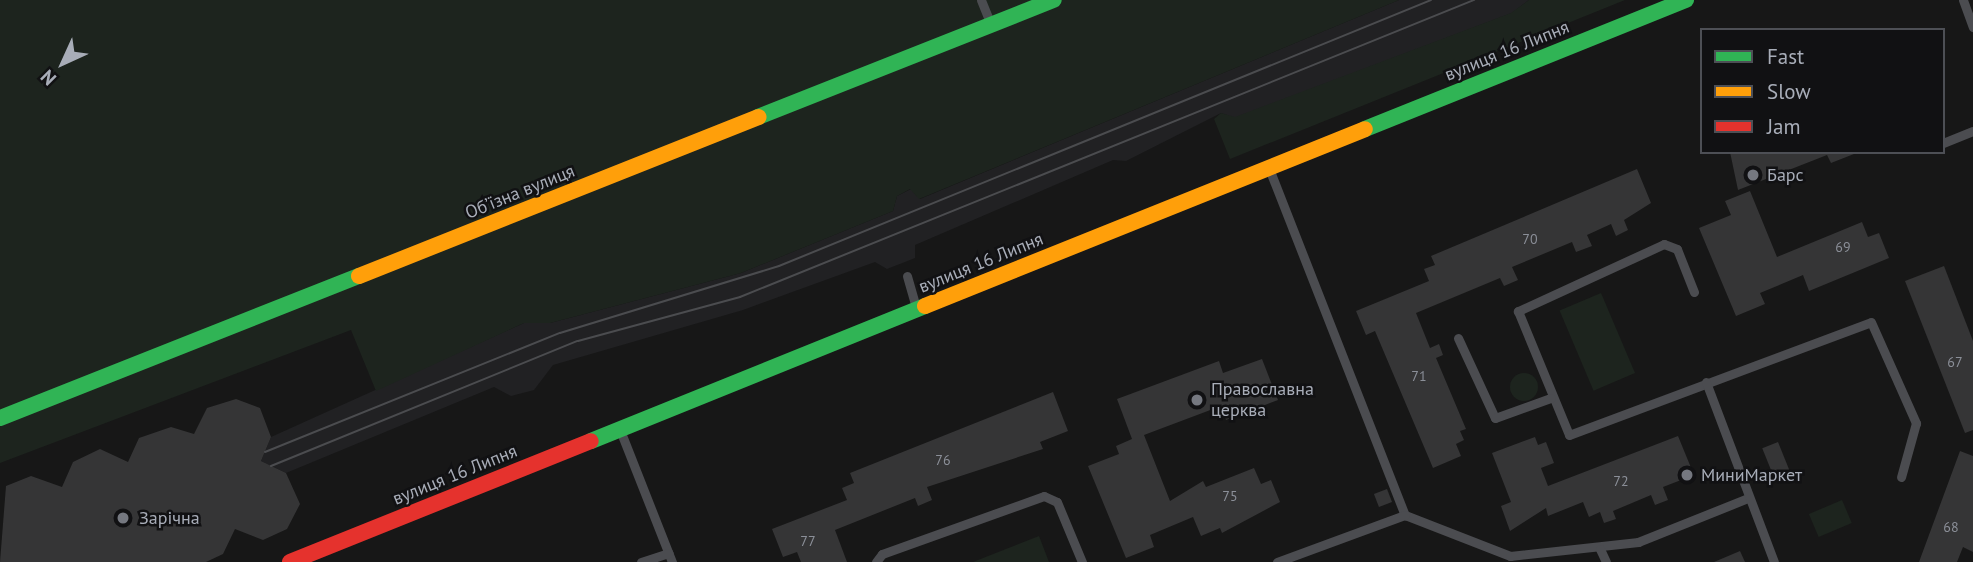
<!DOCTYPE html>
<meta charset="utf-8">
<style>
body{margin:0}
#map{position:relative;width:1973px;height:562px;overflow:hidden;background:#171717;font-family:"PT Sans",sans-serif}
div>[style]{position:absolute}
.built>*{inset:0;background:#212123}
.green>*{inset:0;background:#1d241e;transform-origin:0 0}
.round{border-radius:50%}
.building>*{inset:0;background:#353536;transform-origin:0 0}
.lane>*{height:9px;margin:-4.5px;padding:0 4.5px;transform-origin:4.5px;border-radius:4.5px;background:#4b4c50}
.fast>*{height:16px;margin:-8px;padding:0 8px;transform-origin:8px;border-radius:8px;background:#30b455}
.slow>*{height:16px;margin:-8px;padding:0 8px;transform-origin:8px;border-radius:8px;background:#ff9f0a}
.jam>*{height:16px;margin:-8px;padding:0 8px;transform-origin:8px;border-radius:8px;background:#e5322d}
.tram>*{height:2px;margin:-1px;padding:0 1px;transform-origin:1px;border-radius:1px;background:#4b4c4f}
.dots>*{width:19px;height:19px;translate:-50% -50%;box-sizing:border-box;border:4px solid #111113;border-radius:50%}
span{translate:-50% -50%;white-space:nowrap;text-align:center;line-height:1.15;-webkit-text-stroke:5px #111113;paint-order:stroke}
.number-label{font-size:14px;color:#8b8f98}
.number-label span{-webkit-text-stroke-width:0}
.street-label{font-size:18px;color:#a8adb8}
.poi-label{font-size:18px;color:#a8adb8}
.left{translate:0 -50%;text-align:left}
.legend{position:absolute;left:1700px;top:28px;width:245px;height:126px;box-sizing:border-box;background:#111113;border:2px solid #4d4f55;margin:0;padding:9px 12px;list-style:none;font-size:21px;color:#a8adb8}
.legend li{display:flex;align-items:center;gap:14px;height:35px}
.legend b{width:35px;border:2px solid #4d4f55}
.north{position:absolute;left:28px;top:28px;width:70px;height:70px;-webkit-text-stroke:5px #111113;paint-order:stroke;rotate:225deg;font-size:19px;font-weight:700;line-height:28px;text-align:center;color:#a8adb8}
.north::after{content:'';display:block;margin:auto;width:24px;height:32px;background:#a8adb8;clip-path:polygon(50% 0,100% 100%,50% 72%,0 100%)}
</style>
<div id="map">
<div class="built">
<i style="clip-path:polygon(1399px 0,1529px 0,1512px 13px,1235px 118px,1221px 113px,1126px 161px,1113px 160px,915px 245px,915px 258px,887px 269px,875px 262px,743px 310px,553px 365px,534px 390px,511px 396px,494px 387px,286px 473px,261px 461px,271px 437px,524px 323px,550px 323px,741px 273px,893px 211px,897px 196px,911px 189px,920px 199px)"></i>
</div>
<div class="green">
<i style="clip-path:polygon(0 0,1399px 0,919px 199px,910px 189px,897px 196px,893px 211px,741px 273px,550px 323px,524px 323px,376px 391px,351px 330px,0 463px)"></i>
<i style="clip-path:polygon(1529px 0,1625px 0,1230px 159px,1214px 119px,1221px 113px,1235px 117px,1511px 13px)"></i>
<i style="left:1601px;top:293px;width:87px;height:45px;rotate:67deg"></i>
<i class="round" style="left:1510px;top:373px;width:28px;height:28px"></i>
<i style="left:1842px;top:500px;width:25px;height:36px;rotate:67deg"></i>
<i style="clip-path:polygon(1039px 536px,1049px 562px,973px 562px)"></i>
</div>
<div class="building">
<i style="clip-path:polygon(1730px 152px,1859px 152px,1831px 163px,1827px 155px,1738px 190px)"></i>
<i style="clip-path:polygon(1637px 169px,1651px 203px,1624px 220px,1628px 230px,1616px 236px,1611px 224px,1587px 235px,1592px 246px,1576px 252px,1572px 242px,1512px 267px,1518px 280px,1504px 286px,1500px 278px,1416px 313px,1430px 348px,1439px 344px,1443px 355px,1436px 358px,1466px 429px,1460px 431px,1464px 440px,1456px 444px,1461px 456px,1433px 468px,1375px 331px,1366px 335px,1356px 311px,1429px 281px,1424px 269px,1435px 265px,1431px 256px)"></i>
<i style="clip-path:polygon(1750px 191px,1777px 257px,1862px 222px,1868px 237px,1879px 233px,1889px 258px,1809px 291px,1803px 275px,1760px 293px,1765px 304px,1736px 316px,1699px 228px,1731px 215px,1725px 201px)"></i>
<i style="clip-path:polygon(1944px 266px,1973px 341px,1973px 430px,1965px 433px,1905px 281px)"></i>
<i style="clip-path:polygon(1262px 359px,1278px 400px,1226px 420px,1221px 406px,1144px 435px,1170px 501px,1203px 481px,1206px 487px,1254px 468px,1261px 484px,1271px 480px,1280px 502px,1222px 533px,1220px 528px,1201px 536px,1193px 517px,1150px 535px,1154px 547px,1126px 558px,1088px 466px,1119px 454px,1116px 446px,1132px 439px,1117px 399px,1219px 361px,1223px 373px)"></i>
<i style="clip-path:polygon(1053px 392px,1068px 431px,1040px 442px,1043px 449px,927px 487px,932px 500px,918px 506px,915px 498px,835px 530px,847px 562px,801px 562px,797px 552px,783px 557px,772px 529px,847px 500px,842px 488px,854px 483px,850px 473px)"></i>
<i style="clip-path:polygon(236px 399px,260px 408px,271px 437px,261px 461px,286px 473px,300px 504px,287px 529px,263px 540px,235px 529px,223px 554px,206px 562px,0 562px,6px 486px,31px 476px,62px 487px,73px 462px,100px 449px,128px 462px,139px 438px,171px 427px,194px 434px,207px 408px)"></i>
<i style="clip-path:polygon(1678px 436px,1694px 475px,1663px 487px,1668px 500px,1655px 505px,1651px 495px,1613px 511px,1616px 519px,1604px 523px,1600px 512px,1589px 517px,1583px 502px,1548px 516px,1546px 508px,1510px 531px,1501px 506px,1511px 502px,1492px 453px,1535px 437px,1538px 445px,1546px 442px,1554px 463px,1541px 468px,1548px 486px)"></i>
<i style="left:1778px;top:442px;width:35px;height:17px;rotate:68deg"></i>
<i style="clip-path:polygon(1960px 451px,1973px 456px,1973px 552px,1963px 547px,1957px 562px,1919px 562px)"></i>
<i style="left:1387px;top:489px;width:14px;height:14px;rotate:69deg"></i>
<i style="clip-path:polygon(1740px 551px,1745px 562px,1714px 562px)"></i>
</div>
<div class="lane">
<i style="left:981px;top:0;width:24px;rotate:68deg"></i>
<i style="left:1963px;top:0;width:29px;rotate:70deg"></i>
<i style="left:1943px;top:143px;width:32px;rotate:-22deg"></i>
<i style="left:1270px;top:171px;width:370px;rotate:68.6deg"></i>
<i style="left:1405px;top:515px;width:113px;rotate:21.3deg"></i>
<i style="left:1510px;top:556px;width:129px;rotate:-6.2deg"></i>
<i style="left:1638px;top:542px;width:118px;rotate:-21.8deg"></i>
<i style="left:907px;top:276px;width:33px;rotate:74deg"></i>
<i style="left:1694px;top:292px;width:46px;rotate:-111.6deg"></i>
<i style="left:1677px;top:249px;width:14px;rotate:-159deg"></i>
<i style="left:1664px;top:244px;width:161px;rotate:155.3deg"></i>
<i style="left:1518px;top:311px;width:134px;rotate:67.6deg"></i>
<i style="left:1569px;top:435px;width:322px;rotate:-20.5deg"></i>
<i style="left:1871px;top:322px;width:111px;rotate:66deg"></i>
<i style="left:1916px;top:423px;width:56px;rotate:105.5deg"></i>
<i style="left:1458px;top:338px;width:88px;rotate:65.2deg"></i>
<i style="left:1495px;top:418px;width:59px;rotate:-19.7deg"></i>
<i style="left:1706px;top:382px;width:192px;rotate:69.3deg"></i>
<i style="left:620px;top:430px;width:142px;rotate:68.5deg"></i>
<i style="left:1600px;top:549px;width:14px;rotate:65deg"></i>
<i style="left:641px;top:562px;width:29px;rotate:-18deg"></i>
<i style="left:876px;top:562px;width:10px;rotate:-53deg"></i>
<i style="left:882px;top:554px;width:172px;rotate:-19.7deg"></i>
<i style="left:1044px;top:496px;width:14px;rotate:25deg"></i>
<i style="left:1057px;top:502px;width:65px;rotate:67.4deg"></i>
<i style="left:1277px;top:562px;width:136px;rotate:-20.2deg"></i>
</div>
<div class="fast">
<i style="left:758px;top:117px;width:318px;rotate:-21.6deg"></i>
<i style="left:1365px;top:129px;width:346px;rotate:-21.9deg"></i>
<i style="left:0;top:418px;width:386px;rotate:-21.6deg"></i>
<i style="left:591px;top:441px;width:360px;rotate:-22deg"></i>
</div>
<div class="slow">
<i style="left:359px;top:276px;width:430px;rotate:-21.7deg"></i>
<i style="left:925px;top:306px;width:474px;rotate:-21.9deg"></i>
</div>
<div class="jam">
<i style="left:290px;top:562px;width:324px;rotate:-21.9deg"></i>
</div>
<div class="tram">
<i style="left:265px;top:452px;width:318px;rotate:-22deg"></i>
<i style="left:560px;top:333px;width:229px;rotate:-17deg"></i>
<i style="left:779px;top:266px;width:704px;rotate:-22.19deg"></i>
<i style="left:271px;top:466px;width:331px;rotate:-22.2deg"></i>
<i style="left:578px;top:341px;width:168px;rotate:-15.2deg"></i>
<i style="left:740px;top:297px;width:792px;rotate:-22.03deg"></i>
</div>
<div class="dots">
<i style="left:1753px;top:175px;background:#757880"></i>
<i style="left:1197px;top:400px;background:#757880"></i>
<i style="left:1687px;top:475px;background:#757880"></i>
<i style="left:123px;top:518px;background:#757880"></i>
</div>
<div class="number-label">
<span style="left:1530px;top:239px">70</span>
<span style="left:1843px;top:247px">69</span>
<span style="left:1955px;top:362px">67</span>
<span style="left:1419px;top:376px">71</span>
<span style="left:943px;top:460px">76</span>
<span style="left:1621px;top:481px">72</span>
<span style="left:1230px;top:496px">75</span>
<span style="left:1951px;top:527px">68</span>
<span style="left:808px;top:541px">77</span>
</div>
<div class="street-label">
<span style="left:1507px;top:51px;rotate:-22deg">вулиця 16 Липня</span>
<span style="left:520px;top:192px;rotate:-22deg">Обʼїзна вулиця</span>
<span style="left:981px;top:263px;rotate:-22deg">вулиця 16 Липня</span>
<span style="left:455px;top:475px;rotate:-22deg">вулиця 16 Липня</span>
</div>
<div class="poi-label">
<span class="left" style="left:1767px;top:175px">Барс</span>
<span class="left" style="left:1211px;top:400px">Православна<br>церква</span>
<span class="left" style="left:1701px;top:475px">МиниМаркет</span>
<span class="left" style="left:139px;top:518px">Зарічна</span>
</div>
<ul class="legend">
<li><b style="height:9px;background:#30b455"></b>Fast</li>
<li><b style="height:9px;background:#ff9f0a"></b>Slow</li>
<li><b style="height:9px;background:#e5322d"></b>Jam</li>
</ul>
<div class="north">N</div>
</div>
